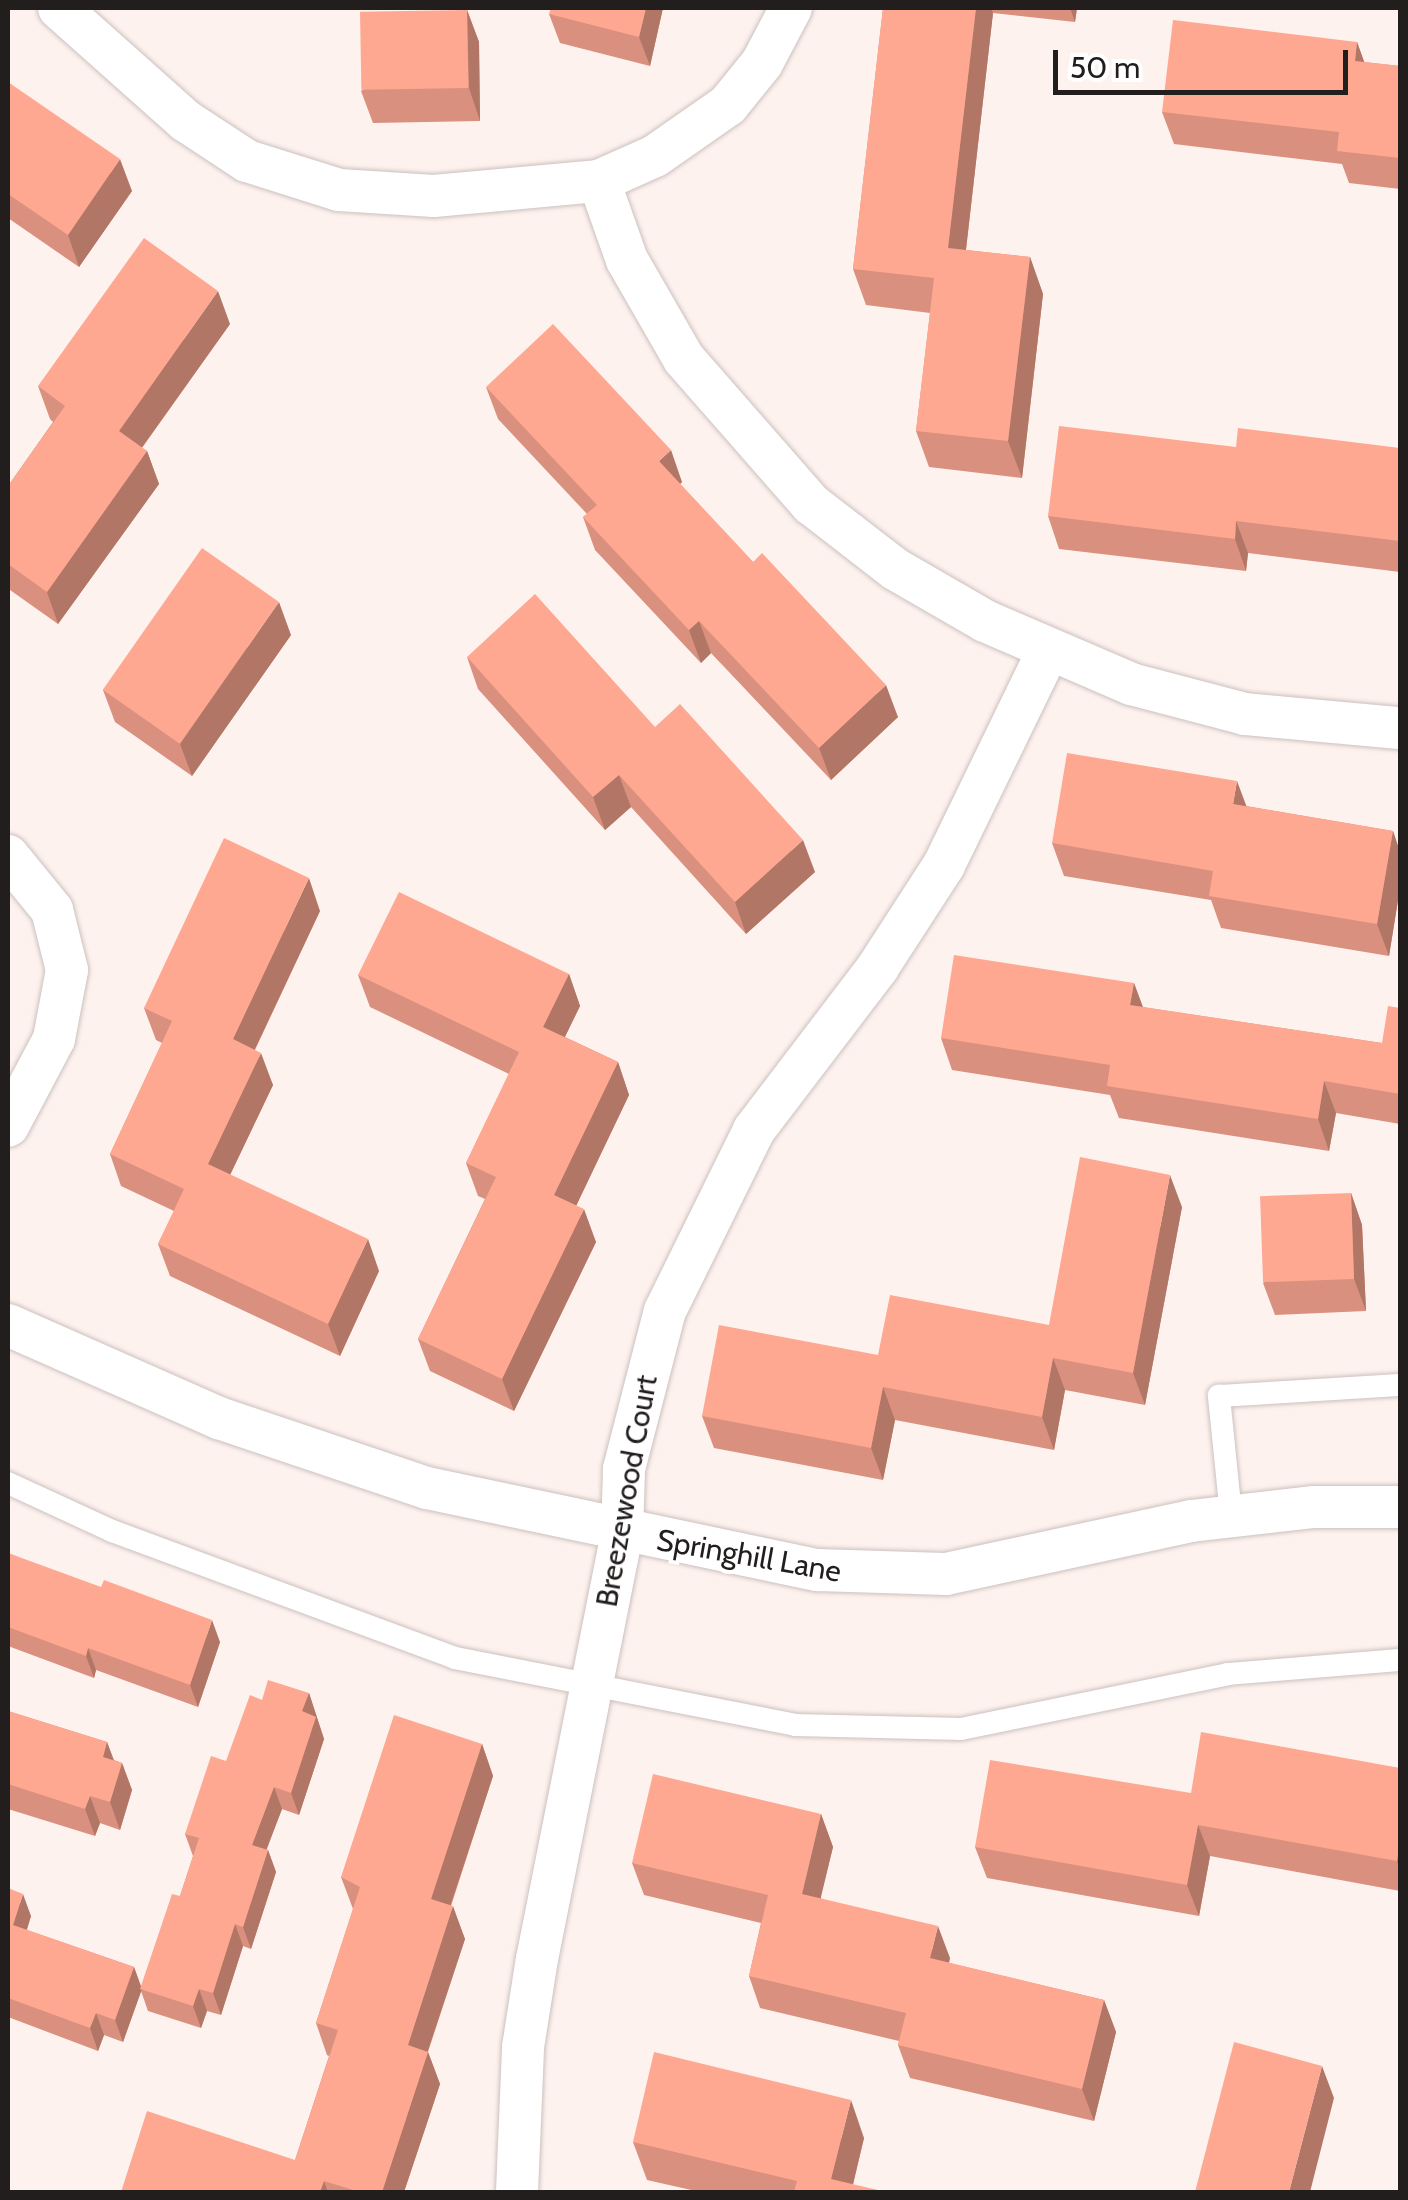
<!DOCTYPE html>
<style>
body{margin:0}
#map{position:relative;width:1408px;height:2200px;overflow:hidden;background:#fef2ef;font-family:Cabin,sans-serif}
div>[style]{position:absolute}
.roads{filter:drop-shadow(0 0 2px #cbc1be) drop-shadow(0 0 2px #cbc1be)}
.service>*{height:22px;margin:-11px;padding:0 11px;transform-origin:11px;border-radius:11px;background:#fff}
.minor>*{height:42px;margin:-21px;padding:0 21px;transform-origin:21px;border-radius:21px;background:#fff}
.wall>*{inset:0;background:#da907e}
.shaded-wall>*{inset:0;background:#b27666}
.building>*{inset:0;background:#fea892;transform-origin:0 0}
span{translate:-50% -50%;white-space:nowrap;text-align:center;line-height:1.15;-webkit-text-stroke:8px #fff;paint-order:stroke}
.street-label{font-size:30px;color:#221e1d}
.frame{position:absolute;inset:0;border:10px solid #221e1d;pointer-events:none}
.scale{position:absolute;left:1053px;top:50px;width:295px;height:45px;box-sizing:border-box;border:5px solid #221e1d;border-top:0;padding-left:12px;font-size:30px;line-height:35px;white-space:nowrap;color:#221e1d;-webkit-text-stroke:8px #fff;paint-order:stroke}
</style>
<div id="map">
<div class="roads">
<div class="service">
<i style="left:8px;top:1483px;width:115px;rotate:24.8deg"></i>
<i style="left:112px;top:1531px;width:366px;rotate:20.3deg"></i>
<i style="left:455px;top:1658px;width:347px;rotate:11.1deg"></i>
<i style="left:795px;top:1725px;width:166px;rotate:1.4deg"></i>
<i style="left:961px;top:1729px;width:273px;rotate:-11.6deg"></i>
<i style="left:1228px;top:1674px;width:173px;rotate:-4.7deg"></i>
<i style="left:1231px;top:1515px;width:120px;rotate:-95.8deg"></i>
<i style="left:1219px;top:1396px;width:181px;rotate:-3.5deg"></i>
</div>
<div class="minor">
<i style="left:59px;top:8px;width:170px;rotate:41.7deg"></i>
<i style="left:186px;top:121px;width:73px;rotate:33.3deg"></i>
<i style="left:247px;top:161px;width:96px;rotate:17.5deg"></i>
<i style="left:339px;top:190px;width:95px;rotate:3.6deg"></i>
<i style="left:434px;top:196px;width:166px;rotate:-5.2deg"></i>
<i style="left:599px;top:181px;width:61px;rotate:-24.1deg"></i>
<i style="left:655px;top:156px;width:89px;rotate:-34.9deg"></i>
<i style="left:728px;top:105px;width:54px;rotate:-51deg"></i>
<i style="left:762px;top:63px;width:62px;rotate:-62.2deg"></i>
<i style="left:599px;top:181px;width:84px;rotate:70.5deg"></i>
<i style="left:627px;top:260px;width:114px;rotate:60.1deg"></i>
<i style="left:684px;top:359px;width:193px;rotate:48.8deg"></i>
<i style="left:811px;top:504px;width:106px;rotate:37.7deg"></i>
<i style="left:895px;top:569px;width:104px;rotate:30deg"></i>
<i style="left:985px;top:621px;width:159px;rotate:23.3deg"></i>
<i style="left:1131px;top:684px;width:118px;rotate:14.7deg"></i>
<i style="left:1245px;top:714px;width:156px;rotate:5.2deg"></i>
<i style="left:8px;top:856px;width:70px;rotate:50.8deg"></i>
<i style="left:52px;top:910px;width:62px;rotate:76deg"></i>
<i style="left:67px;top:970px;width:70px;rotate:100.7deg"></i>
<i style="left:54px;top:1039px;width:98px;rotate:117.9deg"></i>
<i style="left:8px;top:1325px;width:231px;rotate:23.8deg"></i>
<i style="left:219px;top:1418px;width:219px;rotate:18.6deg"></i>
<i style="left:427px;top:1488px;width:399px;rotate:11.9deg"></i>
<i style="left:817px;top:1570px;width:129px;rotate:1.8deg"></i>
<i style="left:946px;top:1574px;width:251px;rotate:-12.2deg"></i>
<i style="left:1191px;top:1521px;width:124px;rotate:-6.5deg"></i>
<i style="left:1314px;top:1507px;width:86px"></i>
<i style="left:517px;top:2192px;width:145px;rotate:-87.6deg"></i>
<i style="left:523px;top:2047px;width:89px;rotate:-81deg"></i>
<i style="left:537px;top:1959px;width:433px;rotate:-78.7deg"></i>
<i style="left:622px;top:1534px;width:65px;rotate:-88.2deg"></i>
<i style="left:624px;top:1469px;width:163px;rotate:-75.5deg"></i>
<i style="left:665px;top:1311px;width:202px;rotate:-63.8deg"></i>
<i style="left:754px;top:1130px;width:205px;rotate:-52.7deg"></i>
<i style="left:878px;top:967px;width:121px;rotate:-57.1deg"></i>
<i style="left:944px;top:865px;width:238px;rotate:-64.1deg"></i>
</div>
</div>
<div class="wall">
<i style="clip-path:polygon(663px 8px,650px 66px,560px 43px,549px 14px)"></i>
<i style="clip-path:polygon(883px 8px,1077px 8px,1075px 22px,993px 13px,966px 250px,1030px 257px,1043px 294px,1022px 478px,929px 467px,916px 431px,930px 313px,866px 305px,853px 269px)"></i>
<i style="clip-path:polygon(467px 10px,479px 42px,480px 121px,373px 123px,361px 91px)"></i>
<i style="clip-path:polygon(1357px 42px,1364px 62px,1400px 66px,1400px 189px,1349px 183px,1342px 164px,1174px 144px,1162px 112px)"></i>
<i style="clip-path:polygon(8px 82px,132px 191px,79px 267px,8px 218px)"></i>
<i style="clip-path:polygon(230px 324px,142px 448px,147px 451px,159px 484px,58px 624px,10px 590px,8px 594px,8px 486px,53px 422px,50px 419px,38px 386px)"></i>
<i style="clip-path:polygon(486px 387px,682px 482px,680px 484px,898px 717px,831px 780px,711px 653px,701px 663px,595px 550px,583px 517px,587px 514px,498px 419px)"></i>
<i style="clip-path:polygon(1236px 447px,1400px 448px,1400px 572px,1248px 553px,1246px 571px,1059px 549px,1048px 516px)"></i>
<i style="clip-path:polygon(291px 635px,192px 776px,115px 722px,103px 690px)"></i>
<i style="clip-path:polygon(467px 657px,655px 727px,815px 872px,746px 934px,631px 807px,605px 830px,478px 689px)"></i>
<i style="clip-path:polygon(1246px 806px,1393px 831px,1400px 852px,1400px 888px,1389px 956px,1221px 928px,1211px 900px,1064px 876px,1052px 843px)"></i>
<i style="clip-path:polygon(320px 911px,255px 1050px,273px 1085px,230px 1175px,379px 1271px,340px 1356px,170px 1276px,158px 1244px,174px 1211px,121px 1186px,110px 1154px,162px 1043px,156px 1040px,144px 1008px)"></i>
<i style="clip-path:polygon(569px 974px,580px 1006px,565px 1037px,618px 1062px,629px 1095px,576px 1206px,596px 1242px,514px 1411px,430px 1371px,418px 1339px,485px 1199px,478px 1196px,466px 1163px,509px 1074px,370px 1007px,358px 975px)"></i>
<i style="clip-path:polygon(1134px 983px,1142px 1007px,1382px 1043px,1400px 1008px,1400px 1124px,1336px 1113px,1329px 1151px,1119px 1118px,1110px 1095px,952px 1070px,941px 1038px)"></i>
<i style="clip-path:polygon(1351px 1193px,1362px 1225px,1366px 1311px,1275px 1315px,1263px 1283px)"></i>
<i style="clip-path:polygon(1182px 1207px,1145px 1405px,1065px 1390px,1054px 1450px,895px 1420px,883px 1480px,714px 1448px,702px 1416px,878px 1355px,1049px 1325px)"></i>
<i style="clip-path:polygon(8px 1553px,220px 1642px,198px 1707px,96px 1670px,94px 1678px,8px 1646px)"></i>
<i style="clip-path:polygon(309px 1693px,324px 1739px,299px 1815px,282px 1809px,266px 1849px,268px 1850px,276px 1872px,251px 1949px,243px 1946px,221px 2015px,207px 2011px,201px 2028px,148px 2011px,141px 1991px,123px 2042px,104px 2035px,98px 2051px,8px 2017px,8px 1888px,31px 1916px,27px 1930px,134px 1967px,141px 1987px,180px 1896px,193px 1856px,185px 1834px,262px 1700px)"></i>
<i style="clip-path:polygon(8px 1711px,107px 1742px,114px 1760px,122px 1763px,132px 1790px,120px 1830px,100px 1823px,95px 1836px,8px 1809px)"></i>
<i style="clip-path:polygon(482px 1744px,493px 1776px,451px 1906px,465px 1939px,428px 2052px,440px 2084px,404px 2192px,121px 2192px,295px 2160px,329px 2056px,327px 2055px,316px 2023px,353px 1909px,341px 1877px)"></i>
<i style="clip-path:polygon(1400px 1768px,1400px 1891px,1210px 1856px,1199px 1916px,987px 1878px,975px 1847px,1191px 1793px)"></i>
<i style="clip-path:polygon(821px 1814px,833px 1847px,820px 1898px,950px 1958px,949px 1963px,1104px 2000px,1116px 2032px,1094px 2121px,910px 2078px,898px 2045px,899px 2041px,760px 2008px,749px 1976px,761px 1923px,644px 1895px,632px 1863px)"></i>
<i style="clip-path:polygon(864px 2138px,853px 2185px,886px 2192px,700px 2192px,647px 2180px,633px 2142px)"></i>
</div>
<div class="shaded-wall">
<i style="clip-path:polygon(646px 8px,663px 8px,650px 66px,639px 37px)"></i>
<i style="clip-path:polygon(976px 8px,991px 8px,993px 13px,962px 284px,948px 248px)"></i>
<i style="clip-path:polygon(1070px 8px,1077px 8px,1075px 22px)"></i>
<i style="clip-path:polygon(467px 10px,479px 42px,480px 121px,469px 88px)"></i>
<i style="clip-path:polygon(1357px 42px,1369px 75px,1355px 61px)"></i>
<i style="clip-path:polygon(120px 159px,132px 191px,79px 267px,68px 235px)"></i>
<i style="clip-path:polygon(1030px 257px,1043px 294px,1022px 478px,1008px 441px)"></i>
<i style="clip-path:polygon(218px 291px,230px 324px,130px 464px,119px 431px)"></i>
<i style="clip-path:polygon(671px 450px,682px 482px,670px 493px,659px 461px)"></i>
<i style="clip-path:polygon(147px 451px,159px 484px,58px 624px,47px 592px)"></i>
<i style="clip-path:polygon(1236px 521px,1248px 553px,1246px 571px,1235px 539px)"></i>
<i style="clip-path:polygon(279px 602px,291px 635px,192px 776px,180px 744px)"></i>
<i style="clip-path:polygon(699px 621px,711px 653px,701px 663px,689px 630px)"></i>
<i style="clip-path:polygon(886px 685px,898px 717px,831px 780px,819px 748px)"></i>
<i style="clip-path:polygon(619px 775px,631px 807px,605px 830px,593px 797px)"></i>
<i style="clip-path:polygon(1237px 781px,1249px 813px,1233px 804px)"></i>
<i style="clip-path:polygon(1393px 831px,1400px 852px,1400px 888px,1389px 956px,1377px 924px)"></i>
<i style="clip-path:polygon(803px 840px,815px 872px,746px 934px,735px 902px)"></i>
<i style="clip-path:polygon(309px 878px,320px 911px,244px 1072px,233px 1039px)"></i>
<i style="clip-path:polygon(569px 974px,580px 1006px,554px 1059px,543px 1027px)"></i>
<i style="clip-path:polygon(1134px 983px,1146px 1015px,1130px 1005px)"></i>
<i style="clip-path:polygon(261px 1053px,273px 1085px,220px 1196px,208px 1164px)"></i>
<i style="clip-path:polygon(618px 1062px,629px 1095px,566px 1227px,554px 1195px)"></i>
<i style="clip-path:polygon(1324px 1081px,1336px 1113px,1329px 1151px,1318px 1119px)"></i>
<i style="clip-path:polygon(1170px 1175px,1182px 1207px,1145px 1405px,1133px 1373px)"></i>
<i style="clip-path:polygon(1351px 1193px,1362px 1225px,1366px 1311px,1354px 1279px)"></i>
<i style="clip-path:polygon(584px 1209px,596px 1242px,514px 1411px,502px 1379px)"></i>
<i style="clip-path:polygon(368px 1239px,379px 1271px,340px 1356px,328px 1324px)"></i>
<i style="clip-path:polygon(1053px 1358px,1065px 1390px,1054px 1450px,1042px 1417px)"></i>
<i style="clip-path:polygon(883px 1387px,895px 1420px,883px 1480px,871px 1448px)"></i>
<i style="clip-path:polygon(212px 1620px,220px 1642px,198px 1707px,190px 1685px)"></i>
<i style="clip-path:polygon(88px 1648px,96px 1670px,94px 1678px,86px 1656px)"></i>
<i style="clip-path:polygon(309px 1693px,324px 1739px,299px 1815px,291px 1793px,302px 1711px)"></i>
<i style="clip-path:polygon(107px 1742px,117px 1770px,103px 1757px)"></i>
<i style="clip-path:polygon(482px 1744px,493px 1776px,442px 1931px,431px 1899px)"></i>
<i style="clip-path:polygon(122px 1763px,132px 1790px,120px 1830px,110px 1802px)"></i>
<i style="clip-path:polygon(274px 1787px,282px 1809px,260px 1867px,252px 1845px)"></i>
<i style="clip-path:polygon(90px 1796px,100px 1823px,95px 1836px,85px 1809px)"></i>
<i style="clip-path:polygon(821px 1814px,833px 1847px,814px 1926px,802px 1894px)"></i>
<i style="clip-path:polygon(1198px 1825px,1210px 1856px,1199px 1916px,1187px 1885px)"></i>
<i style="clip-path:polygon(1400px 1842px,1400px 1870px,1397px 1861px)"></i>
<i style="clip-path:polygon(268px 1850px,276px 1872px,251px 1949px,243px 1927px)"></i>
<i style="clip-path:polygon(23px 1894px,31px 1916px,21px 1947px,13px 1925px)"></i>
<i style="clip-path:polygon(453px 1906px,465px 1939px,419px 2077px,408px 2045px)"></i>
<i style="clip-path:polygon(235px 1924px,243px 1946px,221px 2015px,213px 1993px)"></i>
<i style="clip-path:polygon(938px 1926px,950px 1958px,942px 1990px,930px 1958px)"></i>
<i style="clip-path:polygon(134px 1967px,142px 1989px,123px 2042px,115px 2020px)"></i>
<i style="clip-path:polygon(199px 1989px,207px 2011px,201px 2028px,193px 2006px)"></i>
<i style="clip-path:polygon(1104px 2000px,1116px 2032px,1094px 2121px,1082px 2089px)"></i>
<i style="clip-path:polygon(96px 2013px,104px 2035px,98px 2051px,90px 2028px)"></i>
<i style="clip-path:polygon(428px 2052px,440px 2084px,404px 2192px,382px 2192px)"></i>
<i style="clip-path:polygon(1322px 2066px,1334px 2098px,1310px 2192px,1289px 2192px)"></i>
<i style="clip-path:polygon(851px 2100px,864px 2138px,851px 2192px,831px 2179px)"></i>
<i style="clip-path:polygon(324px 2181px,328px 2192px,320px 2192px)"></i>
</div>
<div class="building">
<i style="clip-path:polygon(551px 8px,646px 8px,639px 37px,549px 14px)"></i>
<i style="clip-path:polygon(883px 8px,976px 8px,948px 248px,1030px 257px,1008px 441px,916px 431px,934px 278px,853px 269px)"></i>
<i style="left:467px;top:10px;width:78px;height:107px;rotate:89deg"></i>
<i style="clip-path:polygon(1173px 20px,1357px 42px,1355px 61px,1400px 66px,1400px 158px,1337px 151px,1339px 132px,1162px 112px)"></i>
<i style="clip-path:polygon(8px 82px,120px 159px,68px 235px,8px 194px)"></i>
<i style="clip-path:polygon(144px 238px,218px 291px,119px 431px,147px 451px,47px 592px,8px 564px,8px 486px,65px 406px,38px 386px)"></i>
<i style="clip-path:polygon(553px 324px,671px 450px,659px 461px,753px 562px,762px 553px,886px 685px,819px 748px,699px 621px,689px 630px,583px 517px,597px 505px,486px 387px)"></i>
<i style="clip-path:polygon(1059px 426px,1236px 447px,1238px 428px,1400px 448px,1400px 541px,1236px 521px,1235px 539px,1048px 516px)"></i>
<i style="left:202px;top:548px;width:94px;height:173px;rotate:35deg"></i>
<i style="clip-path:polygon(535px 594px,655px 727px,680px 704px,803px 840px,735px 902px,619px 775px,593px 797px,467px 657px)"></i>
<i style="clip-path:polygon(1067px 753px,1237px 781px,1233px 804px,1393px 831px,1377px 924px,1209px 896px,1213px 871px,1052px 843px)"></i>
<i style="clip-path:polygon(224px 838px,309px 878px,233px 1039px,261px 1053px,208px 1164px,368px 1239px,328px 1324px,158px 1244px,184px 1189px,110px 1154px,172px 1021px,144px 1008px)"></i>
<i style="clip-path:polygon(399px 892px,569px 974px,543px 1027px,618px 1062px,554px 1195px,584px 1209px,502px 1379px,418px 1339px,496px 1177px,466px 1163px,519px 1052px,358px 975px)"></i>
<i style="clip-path:polygon(954px 955px,1134px 983px,1130px 1005px,1382px 1043px,1388px 1006px,1400px 1008px,1400px 1094px,1324px 1081px,1318px 1119px,1107px 1086px,1110px 1065px,941px 1038px)"></i>
<i style="clip-path:polygon(1080px 1157px,1170px 1175px,1133px 1373px,1053px 1358px,1042px 1417px,883px 1387px,871px 1448px,702px 1416px,719px 1325px,878px 1355px,890px 1295px,1049px 1325px)"></i>
<i style="left:1351px;top:1193px;width:86px;height:91px;rotate:88deg"></i>
<i style="clip-path:polygon(8px 1553px,101px 1587px,104px 1580px,212px 1620px,190px 1685px,88px 1648px,86px 1656px,8px 1627px)"></i>
<i style="clip-path:polygon(268px 1680px,309px 1693px,302px 1711px,316px 1717px,291px 1793px,274px 1787px,252px 1845px,268px 1850px,243px 1927px,235px 1924px,213px 1993px,199px 1989px,193px 2006px,140px 1989px,172px 1894px,180px 1896px,199px 1838px,185px 1834px,211px 1756px,226px 1761px,250px 1695px,262px 1700px)"></i>
<i style="clip-path:polygon(8px 1711px,107px 1742px,103px 1757px,122px 1763px,110px 1802px,90px 1796px,85px 1809px,8px 1784px)"></i>
<i style="clip-path:polygon(394px 1715px,482px 1744px,431px 1899px,453px 1906px,408px 2045px,428px 2052px,382px 2192px,360px 2192px,324px 2181px,320px 2192px,121px 2192px,147px 2111px,295px 2160px,338px 2030px,316px 2023px,360px 1887px,341px 1877px)"></i>
<i style="clip-path:polygon(1201px 1732px,1400px 1768px,1400px 1842px,1397px 1861px,1198px 1825px,1187px 1885px,975px 1847px,990px 1760px,1191px 1793px)"></i>
<i style="clip-path:polygon(653px 1774px,821px 1814px,802px 1894px,938px 1926px,930px 1958px,1104px 2000px,1082px 2089px,898px 2045px,906px 2013px,749px 1976px,768px 1895px,632px 1863px)"></i>
<i style="clip-path:polygon(8px 1888px,23px 1894px,13px 1925px,134px 1967px,115px 2020px,96px 2013px,90px 2028px,8px 1998px)"></i>
<i style="clip-path:polygon(1234px 2042px,1322px 2066px,1289px 2192px,1195px 2192px)"></i>
<i style="clip-path:polygon(654px 2052px,851px 2100px,831px 2179px,886px 2192px,794px 2192px,797px 2181px,633px 2142px)"></i>
</div>
<div class="street-label">
<span style="left:627px;top:1491px;rotate:-80deg">Breezewood Court</span>
<span style="left:749px;top:1556px;rotate:10deg">Springhill Lane</span>
</div>
<div class="frame"></div>
<div class="scale">50 m</div>
</div>
